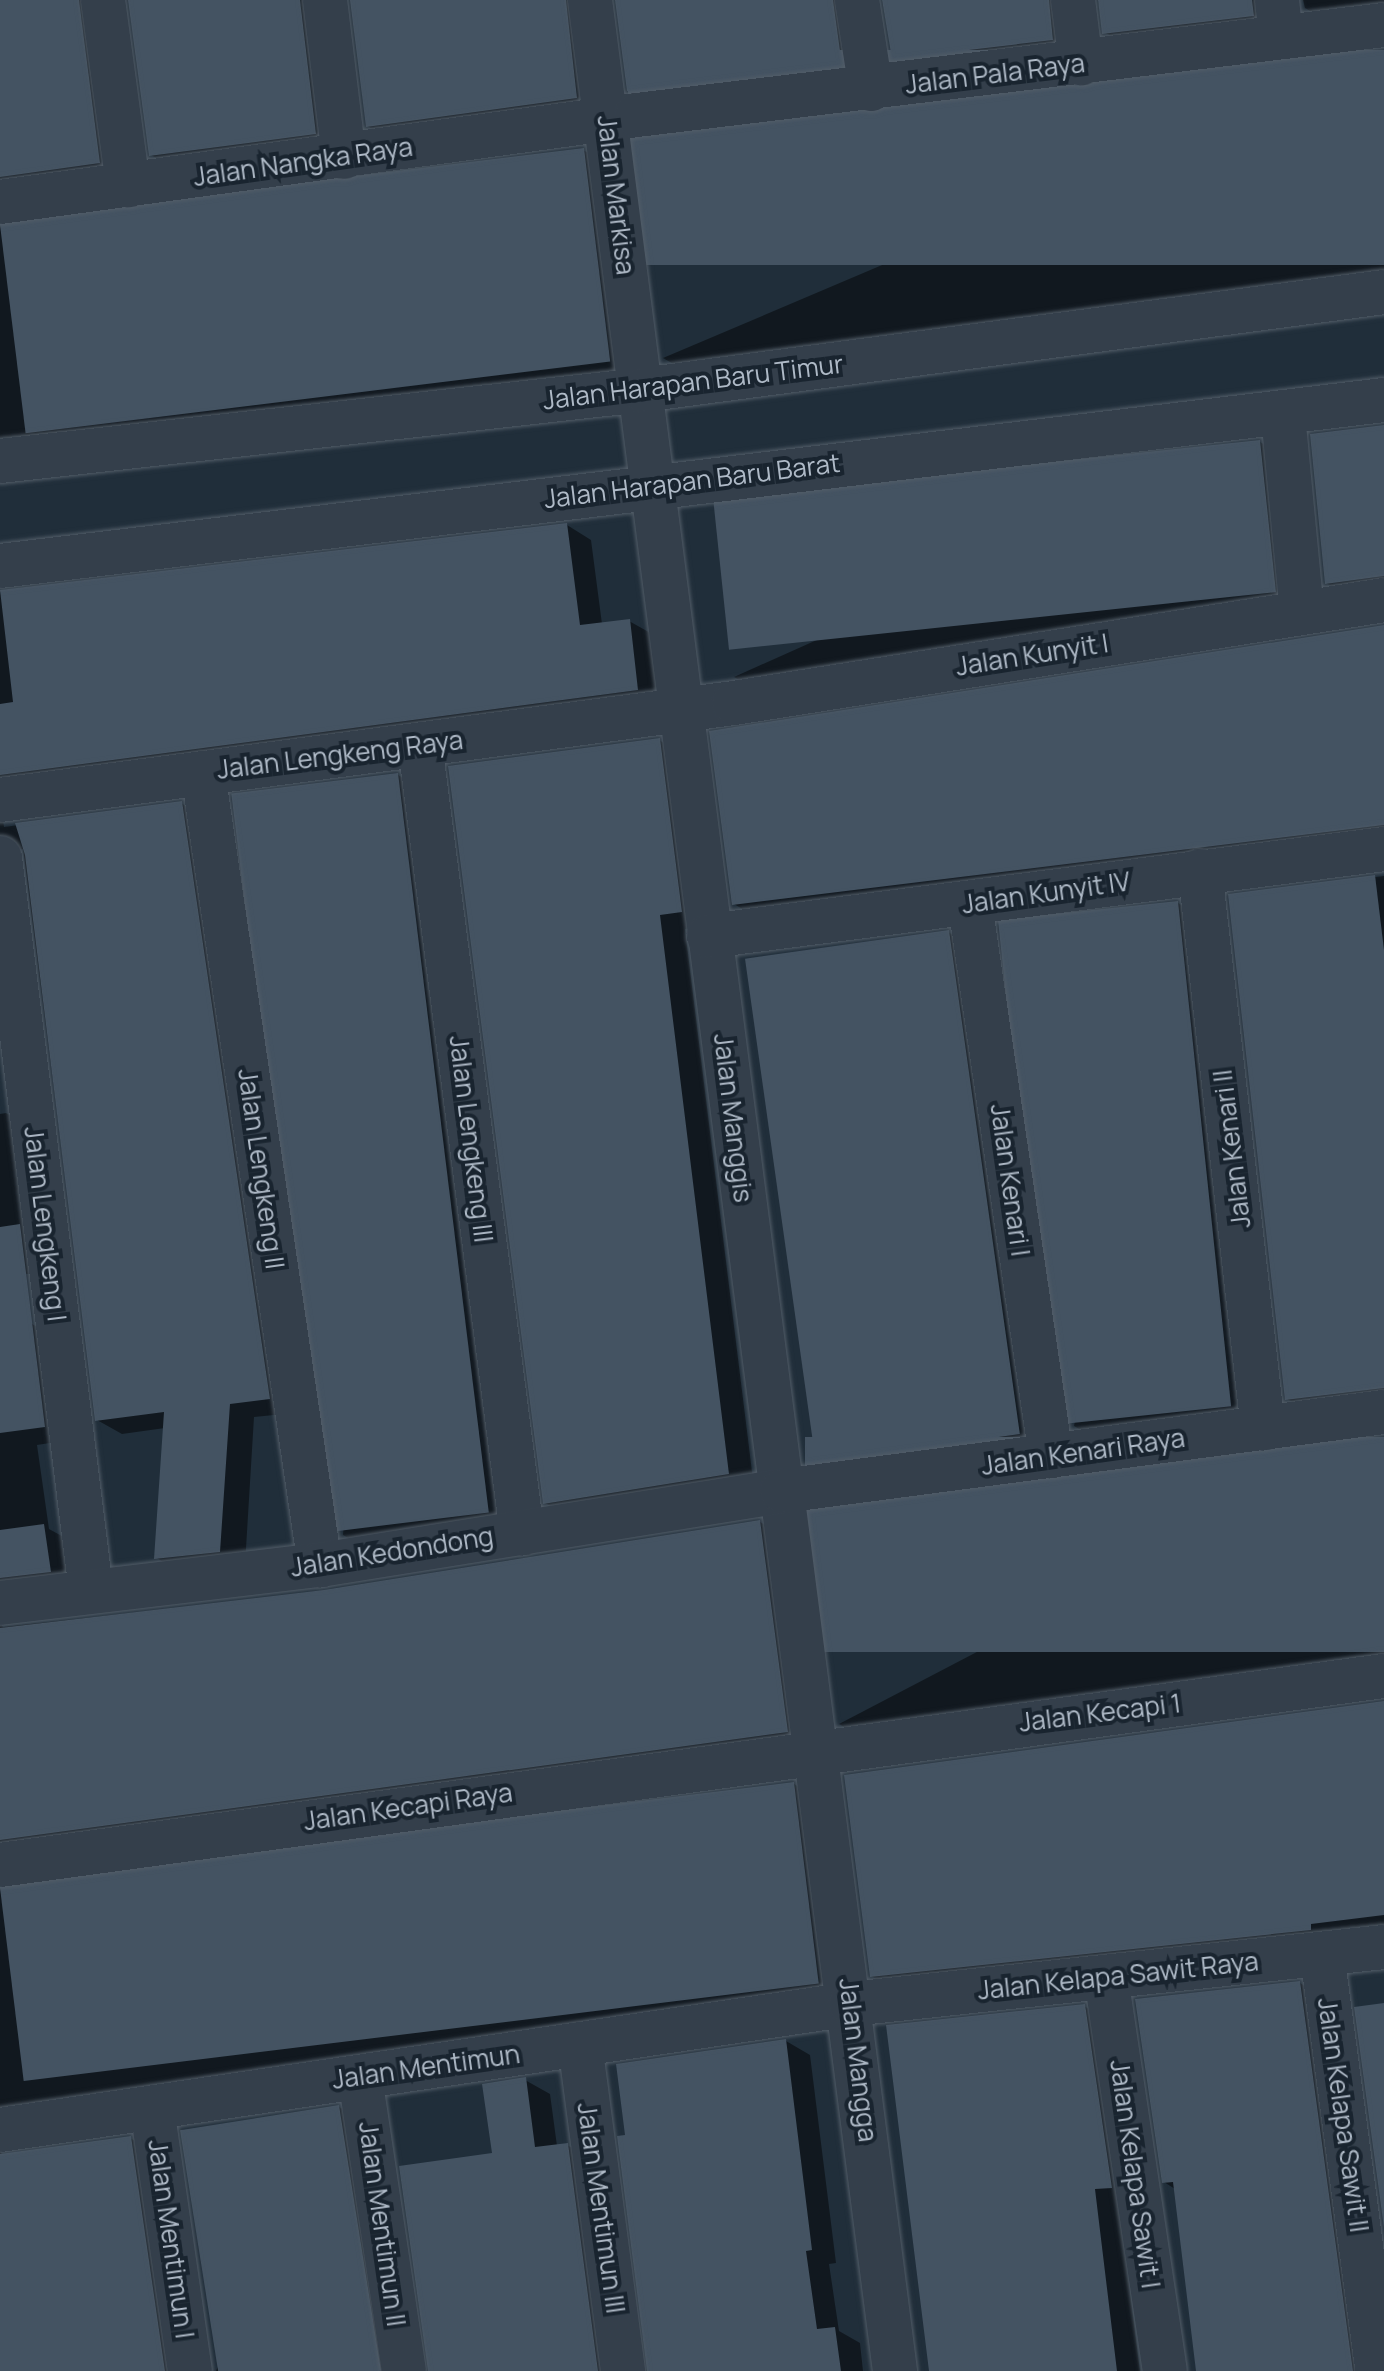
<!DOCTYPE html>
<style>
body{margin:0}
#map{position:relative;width:1384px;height:2371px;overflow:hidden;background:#202e3a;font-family:Manrope,sans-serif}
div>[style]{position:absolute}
.shadow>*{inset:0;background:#0007}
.building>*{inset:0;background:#445362;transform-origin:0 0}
.roads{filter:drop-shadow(0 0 2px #525d68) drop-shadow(0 0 2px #525d68)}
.street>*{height:44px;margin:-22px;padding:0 22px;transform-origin:22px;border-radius:22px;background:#343f4b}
span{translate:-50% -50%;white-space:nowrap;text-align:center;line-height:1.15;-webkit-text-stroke:8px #19242f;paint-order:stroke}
.street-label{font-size:26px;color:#afbac7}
</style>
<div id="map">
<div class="shadow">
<i style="clip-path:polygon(0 0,111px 0,124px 177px,0 220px)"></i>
<i style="clip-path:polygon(130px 0,332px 0,341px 147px,177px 170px,151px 155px)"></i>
<i style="clip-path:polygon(352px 0,597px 0,602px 112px,393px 140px,367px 126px)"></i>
<i style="clip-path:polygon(617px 0,866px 0,867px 79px,654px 105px,629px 90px)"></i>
<i style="clip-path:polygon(882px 0,1082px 0,1078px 54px,919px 73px,893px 58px)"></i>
<i style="clip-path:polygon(1098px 0,1285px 0,1278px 29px,1130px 47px,1104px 32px)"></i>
<i style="clip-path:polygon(1303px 0,1384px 0,1384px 17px,1330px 23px,1305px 8px)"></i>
<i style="clip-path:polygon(1384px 52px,1384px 280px,689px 373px,663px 358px)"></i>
<i style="clip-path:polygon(583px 150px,609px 164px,636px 375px,0 460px,0 221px,3px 225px)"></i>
<i style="clip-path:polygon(1384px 427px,1384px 594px,1352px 598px,1326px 583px)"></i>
<i style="clip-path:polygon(1260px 442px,1289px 459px,1303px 608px,762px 693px,734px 677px)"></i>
<i style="clip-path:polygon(567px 525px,591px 540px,602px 624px,629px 621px,654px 635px,662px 704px,1px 805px,4px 827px,181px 803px,206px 818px,294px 1413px,254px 1417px,245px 1565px,181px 1573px,157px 1558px,165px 1428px,122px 1434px,97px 1420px,23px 849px,11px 851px,0 949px,0 592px)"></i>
<i style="clip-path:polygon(1384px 627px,1384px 844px,759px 919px,734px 904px)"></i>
<i style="clip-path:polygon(659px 740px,685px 755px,707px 926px,685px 929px,754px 1488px,571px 1517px,545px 1503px)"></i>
<i style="clip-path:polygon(398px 775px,423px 789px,518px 1525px,368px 1550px,343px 1535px)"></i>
<i style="clip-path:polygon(1384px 876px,1384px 1404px,1312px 1413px,1287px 1399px,1230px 896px)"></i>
<i style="clip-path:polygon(1178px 903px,1202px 917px,1259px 1419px,1098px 1440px,1074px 1426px)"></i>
<i style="clip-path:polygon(948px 932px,974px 947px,1047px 1448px,835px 1476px,810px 1461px)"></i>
<i style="clip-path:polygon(6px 1113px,30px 1127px,49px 1274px,0 1274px,0 1114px)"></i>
<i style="clip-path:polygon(32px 1324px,57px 1338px,69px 1440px,37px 1445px,49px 1529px,69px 1540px,75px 1585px,0 1620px,0 1328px)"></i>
<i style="clip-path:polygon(1384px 1439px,1384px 1668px,864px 1739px,839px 1724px)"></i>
<i style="clip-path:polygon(760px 1522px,785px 1536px,812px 1746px,0 1881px,0 1623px,3px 1627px,324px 1592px)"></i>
<i style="clip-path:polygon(1384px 1703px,1384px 1932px,897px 1990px,871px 1976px)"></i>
<i style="clip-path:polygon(794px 1784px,818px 1798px,844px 1997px,0 2146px,0 1885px,3px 1892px)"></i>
<i style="clip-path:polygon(1300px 1983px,1325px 1998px,1375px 2371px,1197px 2371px,1175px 2189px,1164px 2182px)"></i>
<i style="clip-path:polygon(1084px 2006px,1110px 2021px,1119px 2203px,1140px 2371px,931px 2371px)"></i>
<i style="clip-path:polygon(786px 2041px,810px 2055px,836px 2263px,829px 2264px,839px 2331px,860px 2343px,863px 2371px,649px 2371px,627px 2136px)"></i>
<i style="clip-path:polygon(525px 2080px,550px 2094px,557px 2146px,567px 2145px,592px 2159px,620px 2371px,429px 2371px,494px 2155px)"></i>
<i style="clip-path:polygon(339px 2107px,363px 2121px,401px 2371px,216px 2371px)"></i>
<i style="clip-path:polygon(130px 2138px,155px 2152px,187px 2371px,0 2371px,0 2150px,3px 2157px)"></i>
</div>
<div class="building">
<i style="clip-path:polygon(0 0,79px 0,100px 163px,0 177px)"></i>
<i style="clip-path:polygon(128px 0,300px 0,316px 134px,149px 156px)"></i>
<i style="clip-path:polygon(350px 0,566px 0,577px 98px,366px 127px)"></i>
<i style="clip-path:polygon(615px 0,833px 0,842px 65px,627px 91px)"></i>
<i style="clip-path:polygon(882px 0,1049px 0,1053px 40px,892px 59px)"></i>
<i style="clip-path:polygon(1098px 0,1252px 0,1254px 16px,1102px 34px)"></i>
<i style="left:1384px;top:50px;width:215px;height:756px;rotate:90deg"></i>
<i style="left:584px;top:148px;width:215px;height:589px;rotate:83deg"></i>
<i style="clip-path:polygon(1384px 425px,1384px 576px,1325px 584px,1310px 434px)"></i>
<i style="left:1260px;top:440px;width:153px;height:550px;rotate:84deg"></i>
<i style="clip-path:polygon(567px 523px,580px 625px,630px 619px,638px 690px,0 775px,0 704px,13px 702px,0 590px)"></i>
<i style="clip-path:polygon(1384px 625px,1384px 825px,732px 905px,709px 731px)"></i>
<i style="clip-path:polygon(660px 738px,682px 912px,660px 915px,729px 1474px,543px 1504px,448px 766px)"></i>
<i style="left:398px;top:773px;width:745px;height:168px;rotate:83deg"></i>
<i style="clip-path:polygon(182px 801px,270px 1399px,230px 1404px,220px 1552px,154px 1559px,164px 1412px,95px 1421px,25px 855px,15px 823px)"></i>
<i style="clip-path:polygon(1375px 875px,1384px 950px,1384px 1388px,1285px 1400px,1228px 894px)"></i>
<i style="left:1178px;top:901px;width:508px;height:181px;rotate:84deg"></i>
<i style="left:949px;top:930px;width:509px;height:206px;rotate:82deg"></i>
<i style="clip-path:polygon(20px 1224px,45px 1427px,0 1433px,0 1227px)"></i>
<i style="left:1384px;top:1437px;width:215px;height:579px;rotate:90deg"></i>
<i style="clip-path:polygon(760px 1520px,788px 1732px,0 1840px,0 1628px,324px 1590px)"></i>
<i style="clip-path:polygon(44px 1524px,51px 1572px,0 1578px,0 1530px)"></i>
<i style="clip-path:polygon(1384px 1701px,1384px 1915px,1311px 1924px,1311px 1930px,870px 1977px,844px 1775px)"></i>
<i style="left:794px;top:1782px;width:203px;height:801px;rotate:83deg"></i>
<i style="clip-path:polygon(1300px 1981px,1353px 2371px,1196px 2371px,1173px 2182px,1162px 2183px,1135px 1999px)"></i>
<i style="clip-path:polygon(1384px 2003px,1384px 2228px,1354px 2007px)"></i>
<i style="clip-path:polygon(1085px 2004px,1112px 2188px,1095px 2189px,1117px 2371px,929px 2371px,886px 2025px)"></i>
<i style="clip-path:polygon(786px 2039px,812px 2250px,806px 2251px,817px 2329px,835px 2327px,841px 2371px,647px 2371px,617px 2136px,625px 2135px,616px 2064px)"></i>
<i style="clip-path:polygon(526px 2077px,535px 2147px,568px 2143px,598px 2371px,428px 2371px,399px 2166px,492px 2153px,482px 2084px)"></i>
<i style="left:339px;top:2105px;width:269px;height:161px;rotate:81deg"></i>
<i style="clip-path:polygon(131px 2136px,165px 2371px,0 2371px,0 2154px)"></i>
</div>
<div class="roads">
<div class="street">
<i style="left:103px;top:0;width:187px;rotate:82.3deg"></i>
<i style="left:325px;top:0;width:158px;rotate:83.1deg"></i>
<i style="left:590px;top:0;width:2391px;rotate:82.67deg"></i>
<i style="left:857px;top:0;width:90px;rotate:81.1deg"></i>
<i style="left:1073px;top:0;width:64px;rotate:82.8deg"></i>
<i style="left:1277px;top:0;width:37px;rotate:84deg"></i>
<i style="left:0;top:202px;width:643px;rotate:-7.78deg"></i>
<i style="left:637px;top:115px;width:752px;rotate:-6.87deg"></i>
<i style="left:1283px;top:415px;width:197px;rotate:84.5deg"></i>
<i style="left:0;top:461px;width:646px;rotate:-6.31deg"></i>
<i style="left:642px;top:390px;width:748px;rotate:-7.52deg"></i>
<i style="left:0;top:566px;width:1394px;rotate:-6.84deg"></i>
<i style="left:420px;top:745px;width:795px;rotate:82.62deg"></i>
<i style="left:203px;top:773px;width:801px;rotate:81.6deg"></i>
<i style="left:0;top:800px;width:740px;rotate:-7.53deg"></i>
<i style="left:734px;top:703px;width:658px;rotate:-9deg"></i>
<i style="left:0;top:858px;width:739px;rotate:82.92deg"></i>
<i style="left:1200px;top:871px;width:561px;rotate:83.55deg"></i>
<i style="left:970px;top:904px;width:558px;rotate:81.65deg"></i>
<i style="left:709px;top:936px;width:681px;rotate:-7.34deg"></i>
<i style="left:0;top:1603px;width:322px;rotate:-6.8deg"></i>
<i style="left:320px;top:1565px;width:468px;rotate:-9.1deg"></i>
<i style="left:782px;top:1491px;width:607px;rotate:-7.48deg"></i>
<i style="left:0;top:1865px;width:1397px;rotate:-7.78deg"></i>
<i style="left:1322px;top:1954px;width:421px;rotate:82.4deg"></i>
<i style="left:1106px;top:1977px;width:398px;rotate:81.5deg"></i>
<i style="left:580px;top:2044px;width:330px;rotate:82.5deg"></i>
<i style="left:360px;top:2077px;width:297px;rotate:81.5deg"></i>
<i style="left:152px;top:2108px;width:266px;rotate:81.8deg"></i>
<i style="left:0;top:2130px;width:860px;rotate:-8.42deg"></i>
<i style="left:851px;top:2004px;width:536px;rotate:-6.1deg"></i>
</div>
</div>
<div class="street-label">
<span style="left:995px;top:74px;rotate:-7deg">Jalan Pala Raya</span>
<span style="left:303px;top:162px;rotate:-8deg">Jalan Nangka Raya</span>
<span style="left:616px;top:195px;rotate:83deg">Jalan Markisa</span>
<span style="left:693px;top:382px;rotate:-7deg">Jalan Harapan Baru Timur</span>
<span style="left:692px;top:481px;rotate:-7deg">Jalan Harapan Baru Barat</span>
<span style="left:1032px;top:655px;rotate:-9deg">Jalan Kunyit I</span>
<span style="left:340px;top:755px;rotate:-7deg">Jalan Lengkeng Raya</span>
<span style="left:1046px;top:893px;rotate:-8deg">Jalan Kunyit IV</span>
<span style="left:733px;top:1118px;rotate:83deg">Jalan Manggis</span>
<span style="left:471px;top:1139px;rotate:83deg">Jalan Lengkeng III</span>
<span style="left:1232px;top:1149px;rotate:-97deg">Jalan Kenari II</span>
<span style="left:261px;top:1169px;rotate:82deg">Jalan Lengkeng II</span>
<span style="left:1010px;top:1180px;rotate:82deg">Jalan Kenari I</span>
<span style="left:45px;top:1224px;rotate:83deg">Jalan Lengkeng I</span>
<span style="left:1083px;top:1452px;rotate:-8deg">Jalan Kenari Raya</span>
<span style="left:392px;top:1552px;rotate:-9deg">Jalan Kedondong</span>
<span style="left:1100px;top:1713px;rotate:-7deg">Jalan Kecapi 1</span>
<span style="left:408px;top:1807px;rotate:-8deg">Jalan Kecapi Raya</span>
<span style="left:1118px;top:1976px;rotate:-6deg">Jalan Kelapa Sawit Raya</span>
<span style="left:858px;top:2060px;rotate:83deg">Jalan Mangga</span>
<span style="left:426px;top:2067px;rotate:-8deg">Jalan Mentimun</span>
<span style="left:1343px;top:2115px;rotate:82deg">Jalan Kelapa Sawit II</span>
<span style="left:1135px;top:2174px;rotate:82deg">Jalan Kelapa Sawit I</span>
<span style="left:601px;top:2208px;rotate:82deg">Jalan Mentimun III</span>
<span style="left:382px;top:2224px;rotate:82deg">Jalan Mentimun II</span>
<span style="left:171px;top:2239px;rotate:82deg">Jalan Mentimun I</span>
</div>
</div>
